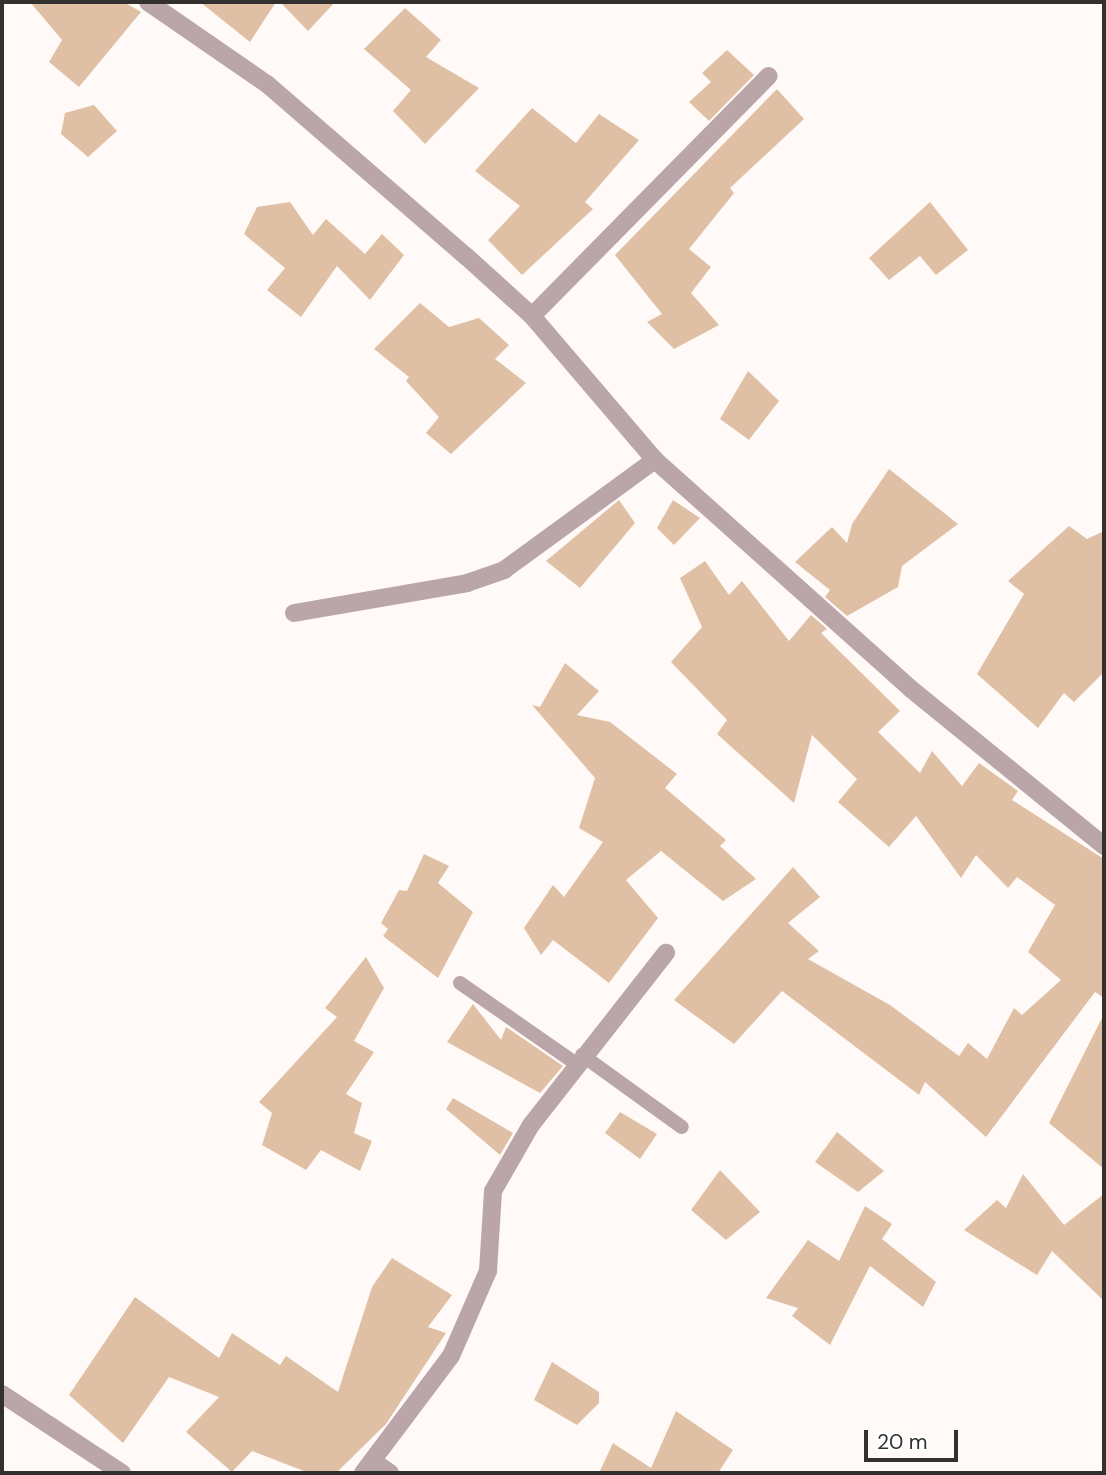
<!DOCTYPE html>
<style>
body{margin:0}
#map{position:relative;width:1106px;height:1475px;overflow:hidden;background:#fffaf8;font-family:"DM Sans",sans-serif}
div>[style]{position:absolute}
.building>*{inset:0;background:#e0c0a4}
.service>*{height:14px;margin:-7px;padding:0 7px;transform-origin:7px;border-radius:7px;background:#baa5a8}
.minor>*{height:18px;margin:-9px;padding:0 9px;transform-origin:9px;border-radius:9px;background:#baa5a8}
span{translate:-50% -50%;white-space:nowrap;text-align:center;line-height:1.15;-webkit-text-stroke:7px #fff;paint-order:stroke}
.frame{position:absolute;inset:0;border:4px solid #333130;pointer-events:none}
.scale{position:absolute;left:864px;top:1430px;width:94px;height:32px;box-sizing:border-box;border:4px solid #333130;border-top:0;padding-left:9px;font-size:21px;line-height:24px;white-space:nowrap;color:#333130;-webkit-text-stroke:5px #fff;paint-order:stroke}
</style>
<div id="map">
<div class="building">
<i style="clip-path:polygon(30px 2px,124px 2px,141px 12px,79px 87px,49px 62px,62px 40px)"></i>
<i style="clip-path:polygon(200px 2px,276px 2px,250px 42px)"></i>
<i style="clip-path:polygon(280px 2px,335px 2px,308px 31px)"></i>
<i style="clip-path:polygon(405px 8px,441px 40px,426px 57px,479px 88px,425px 144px,393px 111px,411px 90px,364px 49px)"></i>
<i style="clip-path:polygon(727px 50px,754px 75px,709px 121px,689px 102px,711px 82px,702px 73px)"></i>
<i style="clip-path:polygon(777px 89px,804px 119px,730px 188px,734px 193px,689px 249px,711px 267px,691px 293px,719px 325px,674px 349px,647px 322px,662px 314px,615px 255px)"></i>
<i style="clip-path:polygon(94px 105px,117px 131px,88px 157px,61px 134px,65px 113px)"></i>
<i style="clip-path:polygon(532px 108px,576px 143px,599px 114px,639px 140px,585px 202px,593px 209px,522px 275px,488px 240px,520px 206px,475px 171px)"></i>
<i style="clip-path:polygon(290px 202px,313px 235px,326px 219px,365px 254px,382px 234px,404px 255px,370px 300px,337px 266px,301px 317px,267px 290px,285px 268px,244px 234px,257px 207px)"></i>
<i style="clip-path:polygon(930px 202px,968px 250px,936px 275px,920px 256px,889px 280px,869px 258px)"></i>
<i style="clip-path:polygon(420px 303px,449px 327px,479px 318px,509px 345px,495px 359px,526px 383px,451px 454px,426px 433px,439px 417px,406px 381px,409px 377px,374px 349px)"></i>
<i style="clip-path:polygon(748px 371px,779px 401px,749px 440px,720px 419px)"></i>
<i style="clip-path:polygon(889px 469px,958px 524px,902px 566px,898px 587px,847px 616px,825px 597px,830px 590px,795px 562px,832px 527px,847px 543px,852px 524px)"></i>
<i style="clip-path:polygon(619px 500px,635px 523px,580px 588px,546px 561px)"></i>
<i style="clip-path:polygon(673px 500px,700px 518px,674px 545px,657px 528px)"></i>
<i style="clip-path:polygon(1069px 526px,1087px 539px,1104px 531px,1104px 672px,1074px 702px,1064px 693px,1038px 728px,977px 674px,1024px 594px,1008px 581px)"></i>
<i style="clip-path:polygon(705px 561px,729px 595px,742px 581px,789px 641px,811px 615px,827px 629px,821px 633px,900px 711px,878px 732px,920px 773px,932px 751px,962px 786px,979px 763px,1018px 791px,1012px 800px,1104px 859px,1104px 998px,1095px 992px,986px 1137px,925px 1082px,919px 1095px,782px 991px,734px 1044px,674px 1000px,793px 867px,820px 897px,788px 923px,819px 951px,808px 959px,890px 1005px,959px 1056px,968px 1043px,987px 1059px,1014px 1008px,1022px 1015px,1061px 980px,1028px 952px,1055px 905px,1017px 877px,1008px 888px,976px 855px,961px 878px,916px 816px,889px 847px,838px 802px,857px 779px,812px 735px,794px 803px,717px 734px,727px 720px,671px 662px,702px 627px,680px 578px)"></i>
<i style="clip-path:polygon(565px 663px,599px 691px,577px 715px,610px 722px,677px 774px,665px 788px,726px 840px,720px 846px,756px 879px,723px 901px,661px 851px,626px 880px,658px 918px,609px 983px,553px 940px,541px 955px,524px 928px,553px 885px,564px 897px,603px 842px,579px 828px,595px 778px,532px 705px,540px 707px)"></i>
<i style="clip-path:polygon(424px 854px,449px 866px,438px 883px,473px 912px,438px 978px,383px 936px,388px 929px,381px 923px,399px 890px,407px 891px)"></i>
<i style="clip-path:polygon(366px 957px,384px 988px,354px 1041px,374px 1052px,346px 1094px,362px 1103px,354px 1133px,372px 1141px,360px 1171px,321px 1150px,306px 1170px,262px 1145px,272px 1113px,259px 1102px,337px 1017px,325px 1008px)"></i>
<i style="clip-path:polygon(473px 1004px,501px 1040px,506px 1027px,563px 1066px,540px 1093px,447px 1042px)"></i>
<i style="clip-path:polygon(1104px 1014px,1104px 1169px,1049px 1123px)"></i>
<i style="clip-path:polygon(453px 1098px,513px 1133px,500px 1155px,446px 1109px)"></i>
<i style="clip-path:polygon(620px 1112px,657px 1134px,640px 1159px,605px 1133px)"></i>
<i style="clip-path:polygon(837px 1132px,884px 1171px,858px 1192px,815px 1162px)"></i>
<i style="clip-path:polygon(720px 1170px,760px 1212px,726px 1240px,691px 1210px)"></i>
<i style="clip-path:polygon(1023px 1174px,1064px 1225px,1104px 1194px,1104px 1301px,1052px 1251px,1037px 1275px,964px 1230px,997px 1200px,1006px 1208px)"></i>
<i style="clip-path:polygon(865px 1206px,892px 1224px,882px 1239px,936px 1282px,923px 1307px,870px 1266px,830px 1345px,792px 1316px,798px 1308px,766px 1298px,808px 1240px,839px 1261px)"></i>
<i style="clip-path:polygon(392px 1258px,452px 1295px,428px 1327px,446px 1333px,386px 1424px,336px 1473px,309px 1473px,252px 1451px,232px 1472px,186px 1432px,219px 1397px,169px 1377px,123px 1443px,69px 1395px,135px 1297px,219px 1358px,232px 1333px,280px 1365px,286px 1356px,338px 1392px,372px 1287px)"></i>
<i style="clip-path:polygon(552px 1362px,599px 1392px,599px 1403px,577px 1425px,534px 1400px)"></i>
<i style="clip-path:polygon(676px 1411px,733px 1450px,718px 1473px,599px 1473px,613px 1443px,651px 1468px)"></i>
</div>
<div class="service">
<i style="left:460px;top:983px;width:140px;rotate:34.8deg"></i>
<i style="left:582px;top:1055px;width:123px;rotate:35.8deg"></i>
</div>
<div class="minor">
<i style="left:148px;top:2px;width:145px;rotate:34.6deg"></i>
<i style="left:267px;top:84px;width:264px;rotate:40.9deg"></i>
<i style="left:467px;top:257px;width:88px;rotate:42.2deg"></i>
<i style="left:532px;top:316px;width:189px;rotate:49.5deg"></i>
<i style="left:655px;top:460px;width:343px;rotate:41.8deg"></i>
<i style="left:911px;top:689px;width:249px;rotate:39.1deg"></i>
<i style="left:532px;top:316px;width:337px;rotate:-45.4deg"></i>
<i style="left:294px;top:613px;width:176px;rotate:-9.8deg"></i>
<i style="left:467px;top:583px;width:39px;rotate:-19deg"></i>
<i style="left:504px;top:570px;width:187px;rotate:-36.1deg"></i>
<i style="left:2px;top:1394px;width:144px;rotate:33.4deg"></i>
<i style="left:373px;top:1461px;width:21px;rotate:35deg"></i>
<i style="left:363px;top:1473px;width:146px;rotate:-53.1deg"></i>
<i style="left:451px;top:1356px;width:93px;rotate:-66.5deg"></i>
<i style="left:488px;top:1271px;width:80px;rotate:-86.4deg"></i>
<i style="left:493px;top:1191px;width:76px;rotate:-60.1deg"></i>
<i style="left:531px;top:1125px;width:219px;rotate:-51.9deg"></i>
</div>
<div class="frame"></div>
<div class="scale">20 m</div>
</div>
